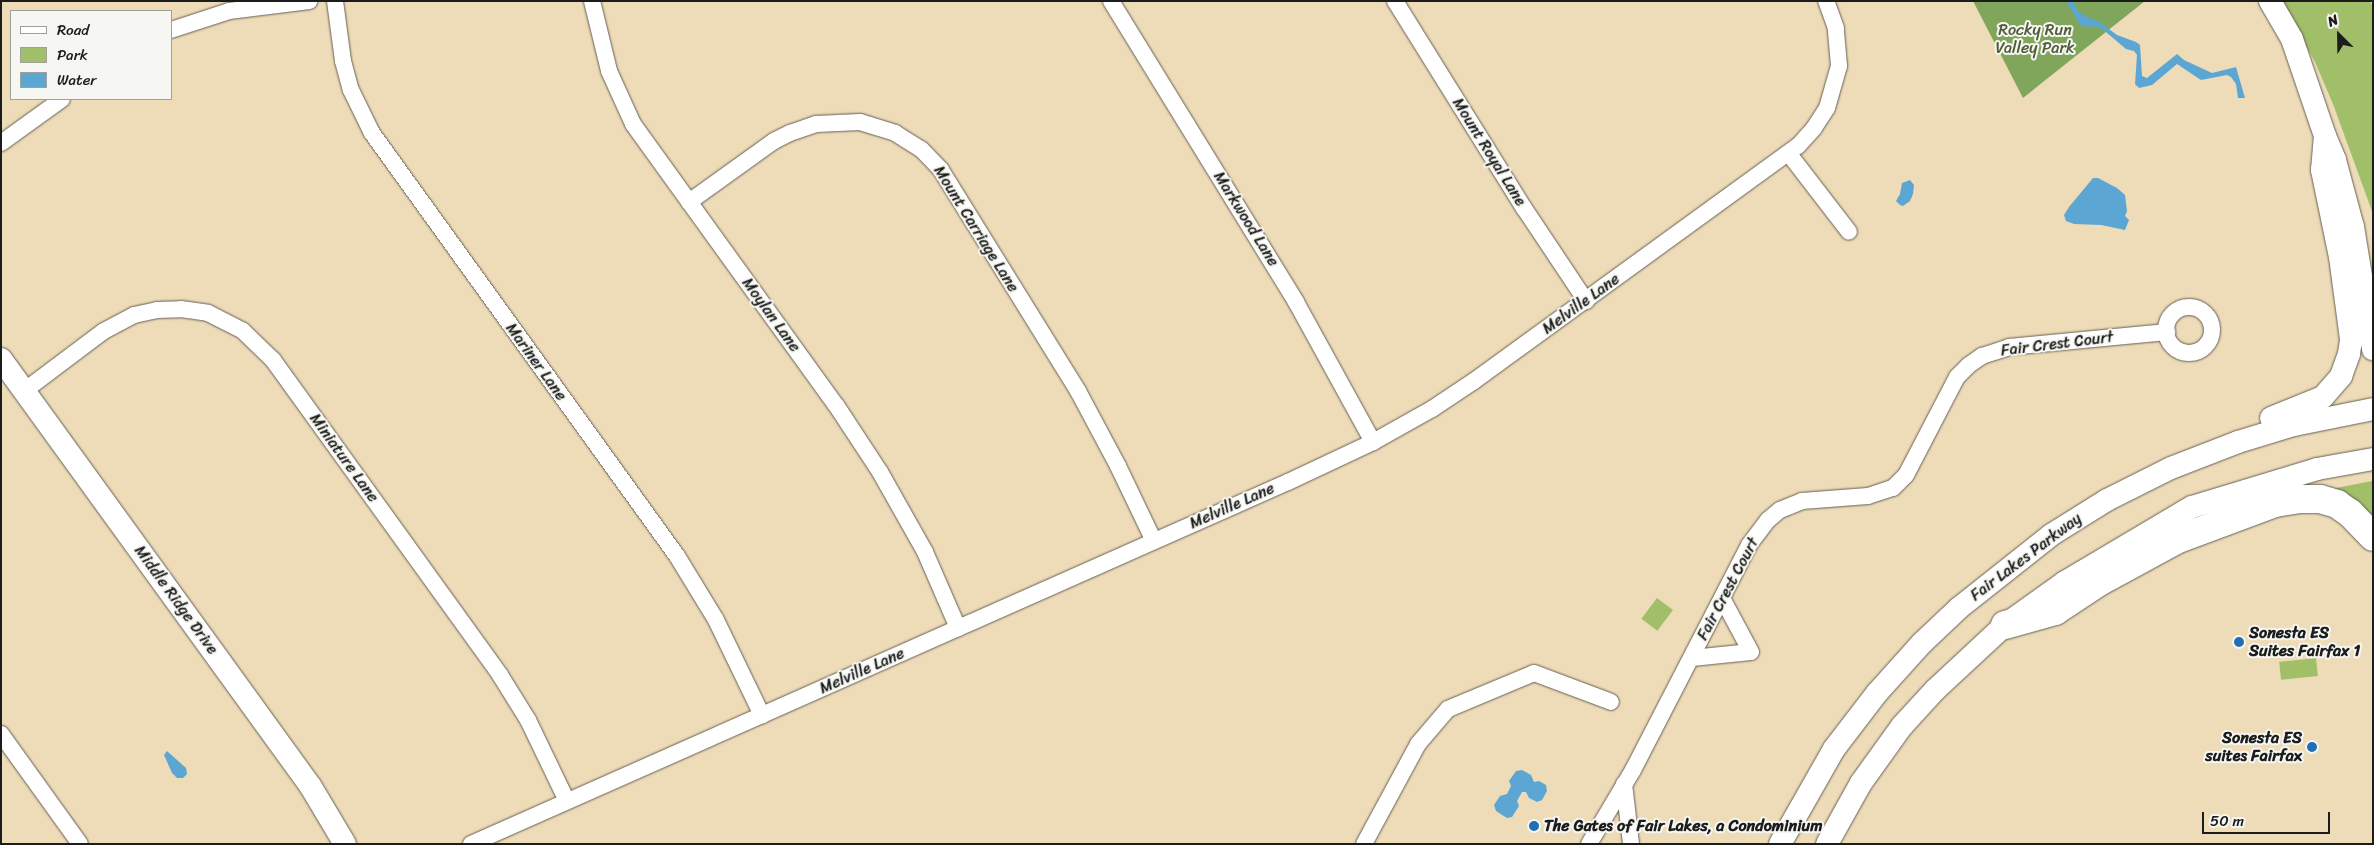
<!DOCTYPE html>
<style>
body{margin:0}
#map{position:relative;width:2374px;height:845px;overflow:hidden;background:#eedcb9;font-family:Sriracha,sans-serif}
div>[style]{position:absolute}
.green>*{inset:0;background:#a0bf68;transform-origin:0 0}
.forest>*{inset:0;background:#80a65c}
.water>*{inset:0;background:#5ba6d3}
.roads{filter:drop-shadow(0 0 1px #665f53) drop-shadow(0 0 1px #665f53)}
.street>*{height:16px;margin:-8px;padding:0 8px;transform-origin:8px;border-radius:8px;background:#fff}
.street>.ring{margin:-8px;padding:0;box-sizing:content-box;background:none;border:16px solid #fff;border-radius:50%}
.secondary>*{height:22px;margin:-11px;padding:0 11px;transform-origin:11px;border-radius:11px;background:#fff}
.highway>*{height:28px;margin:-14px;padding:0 14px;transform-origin:14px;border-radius:14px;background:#fff}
.dots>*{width:14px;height:14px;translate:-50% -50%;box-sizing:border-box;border:2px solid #f6f6f2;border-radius:50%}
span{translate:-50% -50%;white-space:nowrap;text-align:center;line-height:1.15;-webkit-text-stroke:4px #f6f6f2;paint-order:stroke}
.park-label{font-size:16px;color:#515d3a}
.street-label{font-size:16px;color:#1c1c1c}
.poi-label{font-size:16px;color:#1c1c1c;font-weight:700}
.left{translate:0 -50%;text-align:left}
.right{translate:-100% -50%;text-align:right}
.frame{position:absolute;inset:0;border:2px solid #1c1c1c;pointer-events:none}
.legend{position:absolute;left:10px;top:10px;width:162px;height:90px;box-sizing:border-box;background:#f6f6f2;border:1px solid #9f9f9c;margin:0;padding:6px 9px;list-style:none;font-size:15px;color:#1c1c1c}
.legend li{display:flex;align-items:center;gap:10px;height:25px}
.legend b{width:25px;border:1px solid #9f9f9c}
.north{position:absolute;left:2314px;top:10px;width:50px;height:50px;-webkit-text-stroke:4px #f6f6f2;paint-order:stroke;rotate:337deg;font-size:14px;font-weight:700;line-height:20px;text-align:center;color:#1c1c1c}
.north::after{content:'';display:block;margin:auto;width:18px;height:22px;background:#1c1c1c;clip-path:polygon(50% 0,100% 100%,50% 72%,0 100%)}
.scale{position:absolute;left:2202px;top:812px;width:128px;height:22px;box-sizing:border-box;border:2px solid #1c1c1c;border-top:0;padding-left:6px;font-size:15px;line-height:18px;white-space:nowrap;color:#1c1c1c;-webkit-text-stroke:4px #f6f6f2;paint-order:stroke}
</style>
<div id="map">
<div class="green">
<i style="clip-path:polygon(2282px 1px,2370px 1px,2373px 6px,2373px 214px,2333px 104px,2315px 62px)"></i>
<i style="clip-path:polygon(2372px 481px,2373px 522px,2326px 490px)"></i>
<i style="left:1657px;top:598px;width:20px;height:26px;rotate:37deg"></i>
<i style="left:2316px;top:658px;width:18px;height:37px;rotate:84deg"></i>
</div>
<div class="forest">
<i style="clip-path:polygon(1973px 1px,2145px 1px,2023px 98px)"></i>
</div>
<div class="water">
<i style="clip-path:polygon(2066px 1px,2073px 1px,2077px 10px,2085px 16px,2101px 23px,2117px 35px,2136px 42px,2140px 45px,2142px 76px,2147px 78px,2177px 54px,2184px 60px,2212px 73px,2236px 67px,2245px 98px,2238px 98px,2236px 84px,2231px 77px,2227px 75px,2201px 80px,2177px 64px,2152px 85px,2139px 88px,2135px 84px,2137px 55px,2134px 51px,2126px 49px,2100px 27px,2081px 26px)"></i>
<i style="clip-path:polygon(2093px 178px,2098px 178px,2117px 188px,2125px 195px,2127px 211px,2125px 216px,2129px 220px,2125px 230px,2101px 225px,2074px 224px,2066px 221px,2064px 215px,2069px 207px)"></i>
<i style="clip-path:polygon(1910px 180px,1914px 185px,1913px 194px,1910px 201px,1903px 206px,1900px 205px,1896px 201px,1900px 194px,1902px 183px)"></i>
<i style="clip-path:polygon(167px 751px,186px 768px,187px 774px,183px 778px,177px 778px,172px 773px,164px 755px)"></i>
<i style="clip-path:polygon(1522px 770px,1531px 775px,1534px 782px,1539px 781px,1546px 785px,1547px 791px,1542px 800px,1537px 802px,1529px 798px,1526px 792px,1522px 792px,1517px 801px,1519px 806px,1512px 817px,1507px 818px,1496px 811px,1494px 805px,1500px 796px,1507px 794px,1511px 786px,1509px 781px,1516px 771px)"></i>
</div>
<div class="roads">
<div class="street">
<i style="left:335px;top:1px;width:61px;rotate:82.4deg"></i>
<i style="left:343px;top:61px;width:30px;rotate:75deg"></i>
<i style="left:351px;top:90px;width:48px;rotate:64deg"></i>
<i style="left:372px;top:133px;width:521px;rotate:54.21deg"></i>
<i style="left:677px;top:556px;width:75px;rotate:58.6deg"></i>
<i style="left:716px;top:620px;width:106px;rotate:64.2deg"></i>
<i style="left:592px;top:1px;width:72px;rotate:76.3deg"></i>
<i style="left:609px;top:71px;width:58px;rotate:65.6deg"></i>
<i style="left:633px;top:124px;width:347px;rotate:54.2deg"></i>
<i style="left:836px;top:405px;width:80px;rotate:56.7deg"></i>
<i style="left:880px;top:472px;width:92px;rotate:60.6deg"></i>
<i style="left:925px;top:552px;width:83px;rotate:66.5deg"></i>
<i style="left:1111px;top:1px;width:353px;rotate:58.4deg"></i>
<i style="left:1296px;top:302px;width:160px;rotate:61.2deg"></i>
<i style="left:1395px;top:1px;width:244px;rotate:58.1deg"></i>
<i style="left:1524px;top:208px;width:112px;rotate:56.3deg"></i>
<i style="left:171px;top:30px;width:61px;rotate:-18.1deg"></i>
<i style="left:229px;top:11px;width:81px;rotate:-7.1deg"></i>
<i style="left:1px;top:143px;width:75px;rotate:-35.8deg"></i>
<i style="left:1789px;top:154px;width:98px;rotate:52.4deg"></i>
<i style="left:689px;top:202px;width:105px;rotate:-35.7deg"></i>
<i style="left:774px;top:141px;width:18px;rotate:-27deg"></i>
<i style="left:790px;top:133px;width:28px;rotate:-19deg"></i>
<i style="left:816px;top:124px;width:44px;rotate:-2.6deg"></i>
<i style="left:860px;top:122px;width:37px;rotate:17deg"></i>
<i style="left:895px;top:133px;width:31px;rotate:32deg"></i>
<i style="left:921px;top:149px;width:29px;rotate:46deg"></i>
<i style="left:941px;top:170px;width:260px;rotate:58.2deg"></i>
<i style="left:1078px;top:391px;width:85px;rotate:61.9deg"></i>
<i style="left:1118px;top:466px;width:83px;rotate:64.4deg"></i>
<i class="ring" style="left:2166px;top:307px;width:30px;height:30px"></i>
<i style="left:24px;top:391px;width:100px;rotate:-36.9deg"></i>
<i style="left:104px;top:331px;width:34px;rotate:-28deg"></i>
<i style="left:134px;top:315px;width:24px;rotate:-12deg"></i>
<i style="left:157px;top:310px;width:24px;rotate:-2deg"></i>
<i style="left:181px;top:309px;width:27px;rotate:8deg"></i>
<i style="left:208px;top:313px;width:39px;rotate:27deg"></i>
<i style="left:243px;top:331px;width:42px;rotate:44deg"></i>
<i style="left:273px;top:360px;width:388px;rotate:54.2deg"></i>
<i style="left:500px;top:675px;width:53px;rotate:58.1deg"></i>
<i style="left:528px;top:720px;width:90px;rotate:64.3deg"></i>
<i style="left:1692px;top:658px;width:59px;rotate:-5.8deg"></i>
<i style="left:1751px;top:652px;width:61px;rotate:-118.2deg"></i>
<i style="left:1px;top:734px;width:135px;rotate:54.3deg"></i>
<i style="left:1624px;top:784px;width:60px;rotate:83.3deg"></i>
<i style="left:471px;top:844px;width:894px;rotate:-23.9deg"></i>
<i style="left:1288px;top:482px;width:94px;rotate:-25.2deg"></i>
<i style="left:1373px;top:442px;width:68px;rotate:-29.2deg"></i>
<i style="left:1432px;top:409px;width:50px;rotate:-33.7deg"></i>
<i style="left:1474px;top:381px;width:400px;rotate:-36deg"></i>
<i style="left:1798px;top:146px;width:24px;rotate:-48deg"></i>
<i style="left:1814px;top:128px;width:24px;rotate:-57deg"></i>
<i style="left:1827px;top:108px;width:44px;rotate:-74.1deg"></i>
<i style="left:1839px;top:66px;width:38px;rotate:-95deg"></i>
<i style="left:1836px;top:28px;width:29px;rotate:-110deg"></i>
<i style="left:1364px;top:844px;width:114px;rotate:-61.6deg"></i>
<i style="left:1418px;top:744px;width:46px;rotate:-49.4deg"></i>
<i style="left:1448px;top:709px;width:93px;rotate:-22.7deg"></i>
<i style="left:1534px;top:673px;width:82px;rotate:20.6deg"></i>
<i style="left:1589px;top:844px;width:86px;rotate:-59.3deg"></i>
<i style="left:1633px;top:770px;width:253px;rotate:-62.7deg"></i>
<i style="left:1749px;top:545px;width:31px;rotate:-53deg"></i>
<i style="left:1768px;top:520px;width:16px;rotate:-40deg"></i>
<i style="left:1780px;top:510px;width:24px;rotate:-22deg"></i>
<i style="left:1802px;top:501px;width:66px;rotate:-4.3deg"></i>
<i style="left:1868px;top:496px;width:26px;rotate:-18deg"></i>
<i style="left:1893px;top:488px;width:18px;rotate:-45deg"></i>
<i style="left:1906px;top:475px;width:110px;rotate:-62.5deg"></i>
<i style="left:1957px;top:377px;width:17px;rotate:-45deg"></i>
<i style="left:1969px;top:365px;width:16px;rotate:-35deg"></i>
<i style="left:1982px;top:356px;width:28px;rotate:-18deg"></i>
<i style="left:2009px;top:347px;width:159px;rotate:-5.4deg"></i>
</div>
<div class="secondary">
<i style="left:2270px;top:1px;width:44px;rotate:59.9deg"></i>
<i style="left:2292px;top:39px;width:102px;rotate:71.2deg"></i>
<i style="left:2325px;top:136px;width:26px;rotate:67deg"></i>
<i style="left:2335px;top:160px;width:69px;rotate:75deg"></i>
<i style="left:2353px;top:227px;width:124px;rotate:80.7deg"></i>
<i style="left:1px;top:359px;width:528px;rotate:54.08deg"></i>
<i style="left:311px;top:787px;width:66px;rotate:59.2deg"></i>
<i style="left:2271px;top:418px;width:56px;rotate:-22deg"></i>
<i style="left:2323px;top:397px;width:28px;rotate:-49deg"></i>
<i style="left:2341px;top:376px;width:23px;rotate:-70deg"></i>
<i style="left:2349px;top:354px;width:15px;rotate:-82deg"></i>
<i style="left:2351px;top:339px;width:83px;rotate:-97.6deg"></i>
<i style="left:2340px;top:257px;width:89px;rotate:-101.7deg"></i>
<i style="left:2322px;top:170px;width:34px;rotate:-85deg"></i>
<i style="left:1780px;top:844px;width:109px;rotate:-60.4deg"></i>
<i style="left:1834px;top:749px;width:71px;rotate:-52.5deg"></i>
<i style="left:1877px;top:693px;width:67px;rotate:-48deg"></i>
<i style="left:1922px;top:643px;width:51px;rotate:-43.4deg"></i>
<i style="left:1959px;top:608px;width:117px;rotate:-38.4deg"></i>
<i style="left:2051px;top:535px;width:66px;rotate:-32deg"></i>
<i style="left:2107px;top:500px;width:72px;rotate:-26.6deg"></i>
<i style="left:2171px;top:468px;width:72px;rotate:-21.2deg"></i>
<i style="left:2238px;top:442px;width:59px;rotate:-16.9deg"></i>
<i style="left:2294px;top:425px;width:81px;rotate:-11.4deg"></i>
<i style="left:1827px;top:844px;width:70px;rotate:-60.9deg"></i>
<i style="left:1861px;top:783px;width:70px;rotate:-54.3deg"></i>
<i style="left:1902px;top:726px;width:49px;rotate:-47.5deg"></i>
<i style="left:1935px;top:690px;width:96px;rotate:-42.9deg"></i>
<i style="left:2005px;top:625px;width:74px;rotate:-35.6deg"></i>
<i style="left:2065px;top:582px;width:147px;rotate:-30.6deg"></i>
<i style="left:2192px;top:507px;width:131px;rotate:-16.9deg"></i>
<i style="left:2317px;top:469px;width:57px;rotate:-10.1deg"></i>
</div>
<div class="highway">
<i style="left:2005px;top:625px;width:52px;rotate:-15.6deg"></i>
<i style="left:2055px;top:611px;width:53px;rotate:-33.4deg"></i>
<i style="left:2099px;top:582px;width:88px;rotate:-28.6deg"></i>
<i style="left:2176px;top:540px;width:106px;rotate:-20.5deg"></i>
<i style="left:2275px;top:503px;width:24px;rotate:-9deg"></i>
<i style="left:2299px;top:499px;width:21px"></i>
<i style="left:2320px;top:499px;width:18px;rotate:16deg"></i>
<i style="left:2337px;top:504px;width:16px;rotate:35deg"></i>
<i style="left:2350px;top:513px;width:33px;rotate:46deg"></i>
</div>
</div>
<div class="dots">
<i style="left:2239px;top:642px;background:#1f6fb2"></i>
<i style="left:2312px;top:747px;background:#1f6fb2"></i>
<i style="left:1534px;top:826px;background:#1f6fb2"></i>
</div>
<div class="park-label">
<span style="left:2035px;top:39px">Rocky Run<br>Valley Park</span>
</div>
<div class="street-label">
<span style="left:1489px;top:152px;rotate:58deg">Mount Royal Lane</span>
<span style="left:1246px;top:219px;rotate:58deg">Markwood Lane</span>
<span style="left:976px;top:229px;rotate:58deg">Mount Carriage Lane</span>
<span style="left:1581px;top:304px;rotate:-36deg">Melville Lane</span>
<span style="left:771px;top:315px;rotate:54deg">Moylan Lane</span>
<span style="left:2057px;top:344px;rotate:-7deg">Fair Crest Court</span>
<span style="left:536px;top:362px;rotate:54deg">Mariner Lane</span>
<span style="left:344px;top:458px;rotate:54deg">Miniature Lane</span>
<span style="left:1232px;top:506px;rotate:-24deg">Melville Lane</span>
<span style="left:2026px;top:557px;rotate:-37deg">Fair Lakes Parkway</span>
<span style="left:1728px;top:589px;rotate:-62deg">Fair Crest Court</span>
<span style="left:176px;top:600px;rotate:54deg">Middle Ridge Drive</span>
<span style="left:862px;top:671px;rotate:-24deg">Melville Lane</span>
</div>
<div class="poi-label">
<span class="left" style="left:2249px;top:642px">Sonesta ES<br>Suites Fairfax 1</span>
<span class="right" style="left:2302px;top:747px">Sonesta ES<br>suites Fairfax</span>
<span class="left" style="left:1544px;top:826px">The Gates of Fair Lakes, a Condominium</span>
</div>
<div class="frame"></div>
<ul class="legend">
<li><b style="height:6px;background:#fff"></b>Road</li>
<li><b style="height:14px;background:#a0bf68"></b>Park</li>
<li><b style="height:14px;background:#5ba6d3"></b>Water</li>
</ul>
<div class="north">N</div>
<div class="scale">50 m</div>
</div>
